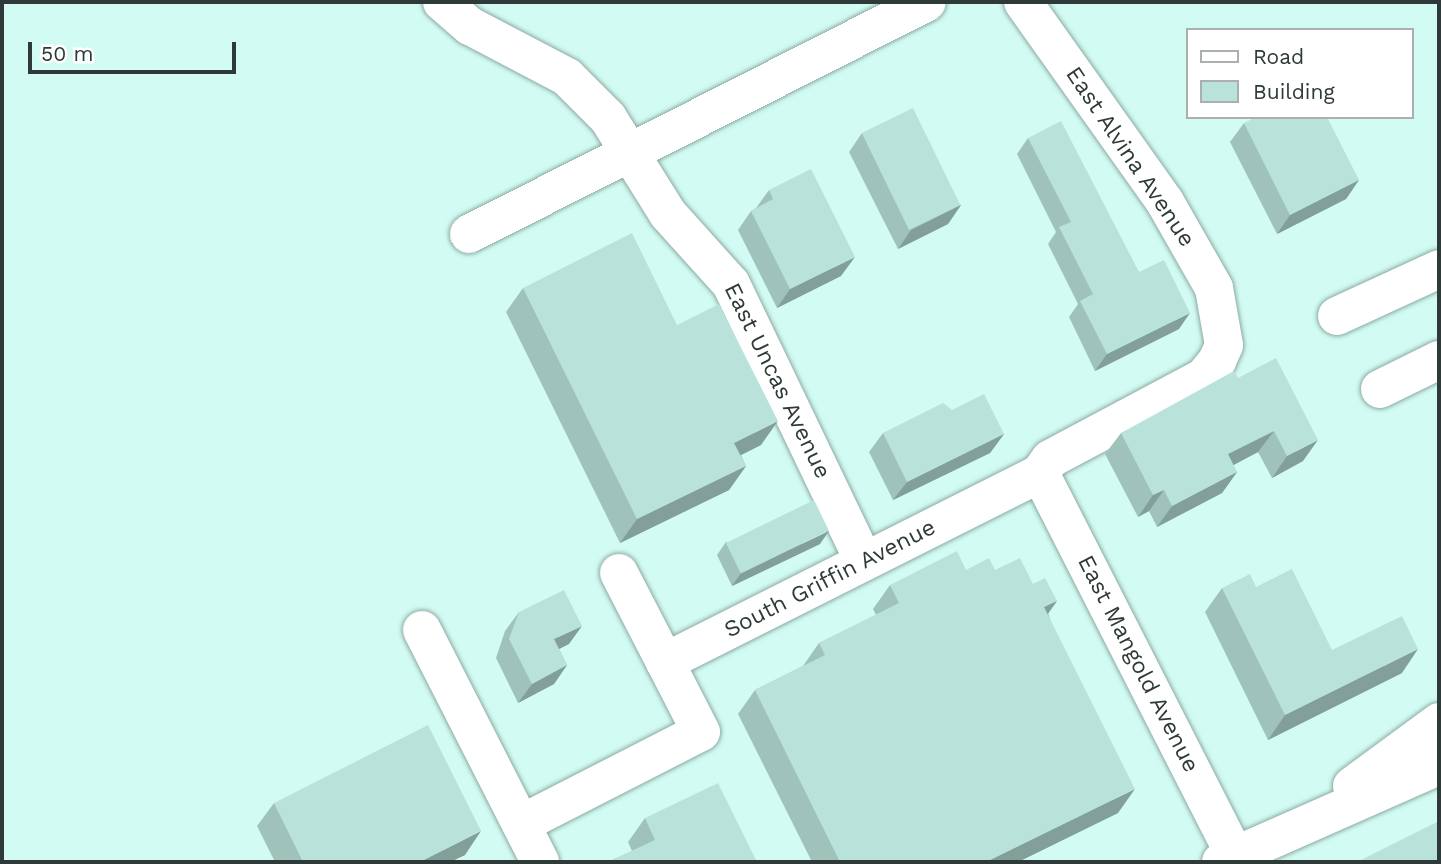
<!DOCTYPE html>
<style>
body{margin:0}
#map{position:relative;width:1441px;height:864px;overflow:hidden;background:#f1fdfa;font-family:"Work Sans",sans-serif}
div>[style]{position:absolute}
.built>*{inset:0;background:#d2fcf3}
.roads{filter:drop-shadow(0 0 2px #8caaa4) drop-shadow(0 0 2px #8caaa4)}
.minor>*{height:38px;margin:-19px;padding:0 19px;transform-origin:19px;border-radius:19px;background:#fff}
.wall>*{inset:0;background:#9fc3bb}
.shaded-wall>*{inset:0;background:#829f99}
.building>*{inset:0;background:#b9e3da;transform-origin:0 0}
span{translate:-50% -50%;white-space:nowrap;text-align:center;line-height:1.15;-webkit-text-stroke:7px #fff;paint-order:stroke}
.street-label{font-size:23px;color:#2e3a37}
.frame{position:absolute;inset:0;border:4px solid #2e3a37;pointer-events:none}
.legend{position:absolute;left:1186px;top:28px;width:228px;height:91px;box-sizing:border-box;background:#fff;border:2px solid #abb0af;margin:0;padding:9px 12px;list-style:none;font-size:21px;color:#2e3a37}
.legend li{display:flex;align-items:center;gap:14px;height:35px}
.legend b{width:35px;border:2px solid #abb0af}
.scale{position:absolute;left:28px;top:42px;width:208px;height:32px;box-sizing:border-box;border:4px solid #2e3a37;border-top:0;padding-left:9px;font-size:21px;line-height:24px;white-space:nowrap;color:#2e3a37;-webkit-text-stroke:5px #fff;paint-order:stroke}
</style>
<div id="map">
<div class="built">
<i style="clip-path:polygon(evenodd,2px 2px,1439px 2px,1439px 862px,2px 862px,2px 2px,1187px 30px,1411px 30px,1411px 117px,1187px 117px,1187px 30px)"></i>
</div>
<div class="roads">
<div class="minor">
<i style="left:442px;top:2px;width:37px;rotate:41deg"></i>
<i style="left:470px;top:26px;width:110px;rotate:27.7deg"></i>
<i style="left:567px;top:77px;width:58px;rotate:45deg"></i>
<i style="left:608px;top:118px;width:113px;rotate:58deg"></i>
<i style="left:668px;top:214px;width:94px;rotate:48deg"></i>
<i style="left:731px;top:284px;width:307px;rotate:64.4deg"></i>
<i style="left:469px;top:234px;width:513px;rotate:-26.86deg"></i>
<i style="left:1337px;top:316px;width:112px;rotate:-24.7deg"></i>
<i style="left:1380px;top:389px;width:66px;rotate:-26.2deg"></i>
<i style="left:1040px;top:473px;width:429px;rotate:63deg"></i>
<i style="left:619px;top:573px;width:100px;rotate:62.7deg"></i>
<i style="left:422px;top:630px;width:260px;rotate:63deg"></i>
<i style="left:1352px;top:786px;width:108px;rotate:-36.3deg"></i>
<i style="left:521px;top:824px;width:202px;rotate:-27.1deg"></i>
<i style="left:701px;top:732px;width:79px;rotate:-117.2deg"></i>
<i style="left:665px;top:662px;width:420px;rotate:-26.7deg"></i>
<i style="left:1040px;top:473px;width:17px;rotate:-54deg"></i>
<i style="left:1050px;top:459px;width:174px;rotate:-28deg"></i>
<i style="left:1204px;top:377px;width:21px;rotate:-51deg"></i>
<i style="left:1217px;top:361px;width:17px;rotate:-66deg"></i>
<i style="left:1224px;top:345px;width:58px;rotate:-100deg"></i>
<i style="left:1214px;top:288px;width:99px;rotate:-119.7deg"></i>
<i style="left:1165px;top:202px;width:245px;rotate:-125.4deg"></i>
<i style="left:1221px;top:862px;width:238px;rotate:-23.8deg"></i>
</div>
</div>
<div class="wall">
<i style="clip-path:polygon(1244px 123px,1359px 180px,1346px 199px,1277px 234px,1230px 142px)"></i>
<i style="clip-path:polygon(862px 133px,961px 205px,948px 224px,898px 249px,849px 152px)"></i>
<i style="clip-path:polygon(1028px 138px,1139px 272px,1179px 329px,1095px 371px,1069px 317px,1078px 304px,1048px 244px,1056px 232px,1017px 154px)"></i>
<i style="clip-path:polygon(769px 190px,841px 276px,777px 308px,738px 230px,751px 211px,756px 208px)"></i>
<i style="clip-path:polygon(523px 288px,677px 325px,761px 445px,741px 455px,746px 466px,729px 490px,620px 543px,506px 312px)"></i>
<i style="clip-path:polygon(1238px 378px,1303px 461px,1272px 478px,1258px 452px,1233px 465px,1237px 472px,1222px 493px,1157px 527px,1149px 511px,1138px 517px,1105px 454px,1121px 433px)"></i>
<i style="clip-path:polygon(952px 410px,1004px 434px,990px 453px,893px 500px,869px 452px,883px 433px)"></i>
<i style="clip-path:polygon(726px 542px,820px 544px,732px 586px,717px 555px)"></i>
<i style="clip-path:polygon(966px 570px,995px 570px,1033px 584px,1057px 601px,1048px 613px,1118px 813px,1018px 862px,812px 862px,738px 714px,755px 690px,803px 666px,819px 643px,876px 615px,873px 609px,890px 585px)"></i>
<i style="clip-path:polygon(1256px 587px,1332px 650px,1402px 673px,1268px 740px,1205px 612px,1222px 588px)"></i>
<i style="clip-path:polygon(519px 612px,569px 644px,559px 649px,567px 665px,554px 684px,518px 703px,496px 658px,505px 631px)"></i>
<i style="clip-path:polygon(274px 803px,465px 855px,450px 862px,275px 862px,257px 826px)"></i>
<i style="clip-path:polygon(645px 818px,757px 862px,611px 862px,612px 860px,632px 851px,628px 842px)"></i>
</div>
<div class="shaded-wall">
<i style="clip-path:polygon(1359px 180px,1346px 199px,1277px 234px,1290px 215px)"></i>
<i style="clip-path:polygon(961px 205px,948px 224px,898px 249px,911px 230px)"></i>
<i style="clip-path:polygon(855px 257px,841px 276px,777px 308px,790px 289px)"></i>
<i style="clip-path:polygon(1190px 313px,1179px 329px,1095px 371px,1107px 354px)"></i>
<i style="clip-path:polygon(778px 421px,761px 445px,717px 467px,734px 443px)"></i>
<i style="clip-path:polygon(1274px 431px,1258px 452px,1213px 476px,1228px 454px)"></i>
<i style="clip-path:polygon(1004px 434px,990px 453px,893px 500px,907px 482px)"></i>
<i style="clip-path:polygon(1318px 440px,1303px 461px,1272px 478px,1287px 456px)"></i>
<i style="clip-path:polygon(746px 466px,729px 490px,620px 543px,637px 519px)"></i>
<i style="clip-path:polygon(1237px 472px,1222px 493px,1157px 527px,1172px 506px)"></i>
<i style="clip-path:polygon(1164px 490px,1149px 511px,1138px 517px,1153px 495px)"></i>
<i style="clip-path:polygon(829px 531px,820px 544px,732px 586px,741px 573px)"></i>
<i style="clip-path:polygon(1057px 601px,1040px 625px,1044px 607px)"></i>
<i style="clip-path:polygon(582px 626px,569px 644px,541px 658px,554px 639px)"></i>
<i style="clip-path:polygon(1418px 649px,1402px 673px,1268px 740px,1285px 715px)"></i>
<i style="clip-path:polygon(567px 665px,554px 684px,518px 703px,532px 684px)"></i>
<i style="clip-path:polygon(1135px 789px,1118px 813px,1018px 862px,986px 862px)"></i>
<i style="clip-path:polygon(481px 831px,465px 855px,450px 862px,420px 862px)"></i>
</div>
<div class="building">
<i style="left:913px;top:108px;width:108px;height:57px;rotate:64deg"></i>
<i style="clip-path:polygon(1256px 117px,1327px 117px,1359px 180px,1290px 215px,1244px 123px)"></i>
<i style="clip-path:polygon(1061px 121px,1139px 272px,1164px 260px,1190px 313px,1107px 354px,1080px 301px,1093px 294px,1059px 227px,1071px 222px,1028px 138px)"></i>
<i style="clip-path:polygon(811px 169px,855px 257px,790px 289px,751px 211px,773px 199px,769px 190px)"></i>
<i style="clip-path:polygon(632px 233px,677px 325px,719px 304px,778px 421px,734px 443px,746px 466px,637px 519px,523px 288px)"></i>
<i style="clip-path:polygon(1276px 358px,1318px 440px,1287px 456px,1274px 431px,1228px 454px,1237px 472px,1172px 506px,1164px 490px,1153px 495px,1121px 433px,1234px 371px,1238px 378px)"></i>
<i style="clip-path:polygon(984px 394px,1004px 434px,907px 482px,883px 433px,943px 403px,952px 410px)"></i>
<i style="left:814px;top:500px;width:34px;height:98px;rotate:64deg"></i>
<i style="clip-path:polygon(957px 551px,966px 570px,989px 558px,995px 570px,1020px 558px,1033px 584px,1045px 578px,1057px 601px,1044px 607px,1135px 789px,986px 862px,840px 862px,755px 690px,825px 655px,819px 643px,899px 603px,890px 585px)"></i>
<i style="clip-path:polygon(1292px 569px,1332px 650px,1402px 616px,1418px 649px,1285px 715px,1222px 588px,1250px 574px,1256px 587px)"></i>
<i style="clip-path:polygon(564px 590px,582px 626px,554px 639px,567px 665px,532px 684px,509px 639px,519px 612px)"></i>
<i style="clip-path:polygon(428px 725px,481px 831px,420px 862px,303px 862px,274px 803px)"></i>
<i style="clip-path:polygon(718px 783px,757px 862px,614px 862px,612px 860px,655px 840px,645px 818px)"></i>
<i style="clip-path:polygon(1439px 821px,1439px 862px,1357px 862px)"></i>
</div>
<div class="street-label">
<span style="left:1130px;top:157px;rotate:56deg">East Alvina Avenue</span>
<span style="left:777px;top:381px;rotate:64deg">East Uncas Avenue</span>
<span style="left:830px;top:579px;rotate:-27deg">South Griffin Avenue</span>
<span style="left:1138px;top:664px;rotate:63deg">East Mangold Avenue</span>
</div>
<div class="frame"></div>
<ul class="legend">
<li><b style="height:9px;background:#fff"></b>Road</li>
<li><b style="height:19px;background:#b9e3da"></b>Building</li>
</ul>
<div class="scale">50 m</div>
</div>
